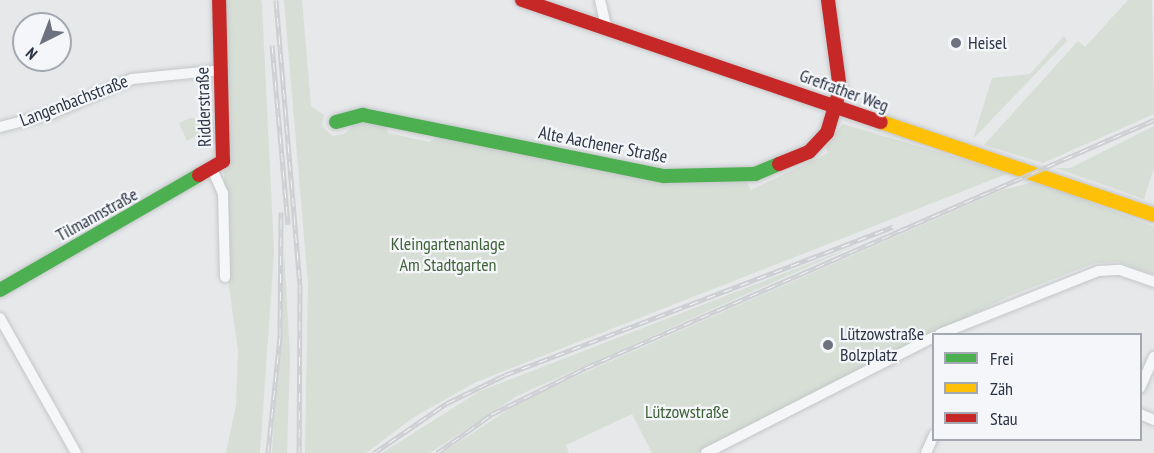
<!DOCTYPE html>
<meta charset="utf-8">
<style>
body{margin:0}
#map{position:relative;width:1154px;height:453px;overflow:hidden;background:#e6e8ea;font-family:"PT Sans Narrow",sans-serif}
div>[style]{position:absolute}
.green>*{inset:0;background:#d6ded6}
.roads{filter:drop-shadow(0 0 2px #c4c6c8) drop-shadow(0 0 2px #c4c6c8)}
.street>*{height:10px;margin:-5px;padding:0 5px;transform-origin:5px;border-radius:5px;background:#f5f6f7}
.fast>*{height:14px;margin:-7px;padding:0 7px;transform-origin:7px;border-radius:7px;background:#4caf50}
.slow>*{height:14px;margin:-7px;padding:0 7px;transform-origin:7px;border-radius:7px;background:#ffc107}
.jam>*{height:14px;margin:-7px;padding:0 7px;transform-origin:7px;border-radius:7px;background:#c62828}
.rail>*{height:5px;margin-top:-2.5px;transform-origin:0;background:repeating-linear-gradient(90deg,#f4f6f9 0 9px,#cecfd2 0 18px);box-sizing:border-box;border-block:2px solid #cecfd2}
.dots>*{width:16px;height:16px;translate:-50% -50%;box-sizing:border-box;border:3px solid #f4f6f9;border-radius:50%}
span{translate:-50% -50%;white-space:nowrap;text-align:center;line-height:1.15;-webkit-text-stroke:4.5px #f4f6f9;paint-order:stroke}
.poi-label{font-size:18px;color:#2b3445}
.left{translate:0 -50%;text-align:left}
.street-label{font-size:18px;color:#2b3445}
.park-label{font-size:18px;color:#3f6138}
.legend{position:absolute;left:932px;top:333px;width:210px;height:108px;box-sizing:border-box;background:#f4f6f9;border:2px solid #a4a8b1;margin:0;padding:8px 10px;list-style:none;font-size:18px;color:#2b3445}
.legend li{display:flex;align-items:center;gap:12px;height:30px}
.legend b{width:30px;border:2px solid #a4a8b1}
.north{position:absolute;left:12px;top:12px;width:60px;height:60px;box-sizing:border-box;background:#f4f6f9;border:2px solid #a4a8b1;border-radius:50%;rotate:222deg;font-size:16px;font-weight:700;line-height:24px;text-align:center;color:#2b3445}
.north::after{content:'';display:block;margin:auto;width:21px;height:27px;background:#6c737f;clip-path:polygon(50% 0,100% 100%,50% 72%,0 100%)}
</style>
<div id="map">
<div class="green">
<i style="clip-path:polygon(225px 0,261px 0,262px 6px,274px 252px,260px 453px,226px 453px,236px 405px,238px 351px,228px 280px,224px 170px)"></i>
<i style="clip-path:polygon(284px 0,302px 0,311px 106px,324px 115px,322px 126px,332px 136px,344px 134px,358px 121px,385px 124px,388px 133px,429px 142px,440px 136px,662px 181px,746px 181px,751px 190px,828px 153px,825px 145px,843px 124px,1009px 173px,476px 382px,414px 417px,366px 453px,305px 453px,308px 284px)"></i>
<i style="clip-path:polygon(1128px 0,1152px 0,1154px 114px,1043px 163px,984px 145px,1078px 41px,1085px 47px)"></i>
<i style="clip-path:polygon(1064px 36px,1067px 41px,973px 139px,992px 78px,1030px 74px)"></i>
<i style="clip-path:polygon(190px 118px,214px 118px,216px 144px,210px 148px,201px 133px,187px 141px,179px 123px)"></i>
<i style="clip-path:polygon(1154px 126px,1154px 168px,1144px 199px,1056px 168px,1070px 168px)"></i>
<i style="clip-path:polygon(1038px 181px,1154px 227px,1154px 274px,1118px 262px,1095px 263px,1007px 297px,698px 453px,652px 453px,632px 414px,566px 445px,569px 453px,442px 453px,520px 402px,588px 371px,1002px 190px)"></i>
<i style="clip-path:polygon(857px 245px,517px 396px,430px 453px,382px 453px,480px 391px)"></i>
<i style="clip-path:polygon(284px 251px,290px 356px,287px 453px,272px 453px)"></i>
</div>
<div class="roads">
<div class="street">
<i style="left:600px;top:0;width:26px;rotate:77deg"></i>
<i style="left:0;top:127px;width:53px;rotate:-14.3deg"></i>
<i style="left:51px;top:114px;width:88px;rotate:-23.4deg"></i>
<i style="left:132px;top:79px;width:88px;rotate:-5.8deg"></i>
<i style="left:213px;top:171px;width:24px;rotate:66deg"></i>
<i style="left:223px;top:193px;width:84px;rotate:88.6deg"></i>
<i style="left:0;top:318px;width:155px;rotate:60.6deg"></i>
<i style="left:940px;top:334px;width:170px;rotate:-21.7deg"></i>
<i style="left:1098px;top:271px;width:22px;rotate:-3deg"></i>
<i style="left:1120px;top:270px;width:36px;rotate:19deg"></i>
<i style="left:1140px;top:388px;width:34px;rotate:-66deg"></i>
<i style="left:1140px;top:414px;width:15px;rotate:23deg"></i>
<i style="left:706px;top:453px;width:256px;rotate:-27deg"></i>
<i style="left:926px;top:453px;width:20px;rotate:-66deg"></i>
</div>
<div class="fast">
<i style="left:336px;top:122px;width:28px;rotate:-15deg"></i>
<i style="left:363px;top:115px;width:307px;rotate:11.5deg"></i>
<i style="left:664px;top:176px;width:91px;rotate:-1.3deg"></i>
<i style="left:755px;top:174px;width:26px;rotate:-23deg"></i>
<i style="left:0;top:290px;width:230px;rotate:-30deg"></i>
</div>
<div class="slow">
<i style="left:881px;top:122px;width:288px;rotate:18.8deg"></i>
</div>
<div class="jam">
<i style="left:522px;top:0;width:379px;rotate:18.8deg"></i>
<i style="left:779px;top:164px;width:32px;rotate:-22deg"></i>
<i style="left:809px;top:152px;width:26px;rotate:-47deg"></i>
<i style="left:827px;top:133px;width:46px;rotate:-73.5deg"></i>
<i style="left:840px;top:89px;width:90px;rotate:-97.7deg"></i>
<i style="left:199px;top:175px;width:28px;rotate:-30deg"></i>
<i style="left:223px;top:161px;width:161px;rotate:-91.4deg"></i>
</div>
</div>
<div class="rail">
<i style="left:276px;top:0;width:286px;rotate:85.2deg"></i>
<i style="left:300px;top:285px;width:168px;rotate:90.3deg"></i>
<i style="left:272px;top:45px;width:180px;rotate:84.9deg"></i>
<i style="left:268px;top:453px;width:118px;rotate:-84.1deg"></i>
<i style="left:280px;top:336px;width:124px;rotate:-89.5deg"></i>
<i style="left:374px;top:453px;width:88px;rotate:-34.4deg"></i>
<i style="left:447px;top:403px;width:64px;rotate:-25.8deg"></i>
<i style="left:505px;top:375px;width:415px;rotate:-20.9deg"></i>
<i style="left:437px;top:453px;width:67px;rotate:-35.3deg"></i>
<i style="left:492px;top:414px;width:104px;rotate:-26.3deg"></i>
<i style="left:585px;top:368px;width:621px;rotate:-23.55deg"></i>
</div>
<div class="dots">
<i style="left:956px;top:43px;background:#6c737f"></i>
<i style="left:828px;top:345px;background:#6c737f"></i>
</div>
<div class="poi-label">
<span class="left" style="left:968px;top:43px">Heisel</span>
<span class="left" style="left:840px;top:345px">Lützowstraße<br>Bolzplatz</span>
</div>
<div class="street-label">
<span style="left:844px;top:91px;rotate:20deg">Grefrather Weg</span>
<span style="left:74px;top:101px;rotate:-21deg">Langenbachstraße</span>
<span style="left:204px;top:107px;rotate:-92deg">Ridderstraße</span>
<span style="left:603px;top:145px;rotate:11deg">Alte Aachener Straße</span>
<span style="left:97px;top:215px;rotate:-29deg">Tilmannstraße</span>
</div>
<div class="park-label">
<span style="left:448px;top:255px">Kleingartenanlage<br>Am Stadtgarten</span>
<span style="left:687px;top:412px">Lützowstraße</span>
</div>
<ul class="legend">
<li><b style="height:8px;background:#4caf50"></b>Frei</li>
<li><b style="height:8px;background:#ffc107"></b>Zäh</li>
<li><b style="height:8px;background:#c62828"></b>Stau</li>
</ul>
<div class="north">N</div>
</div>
